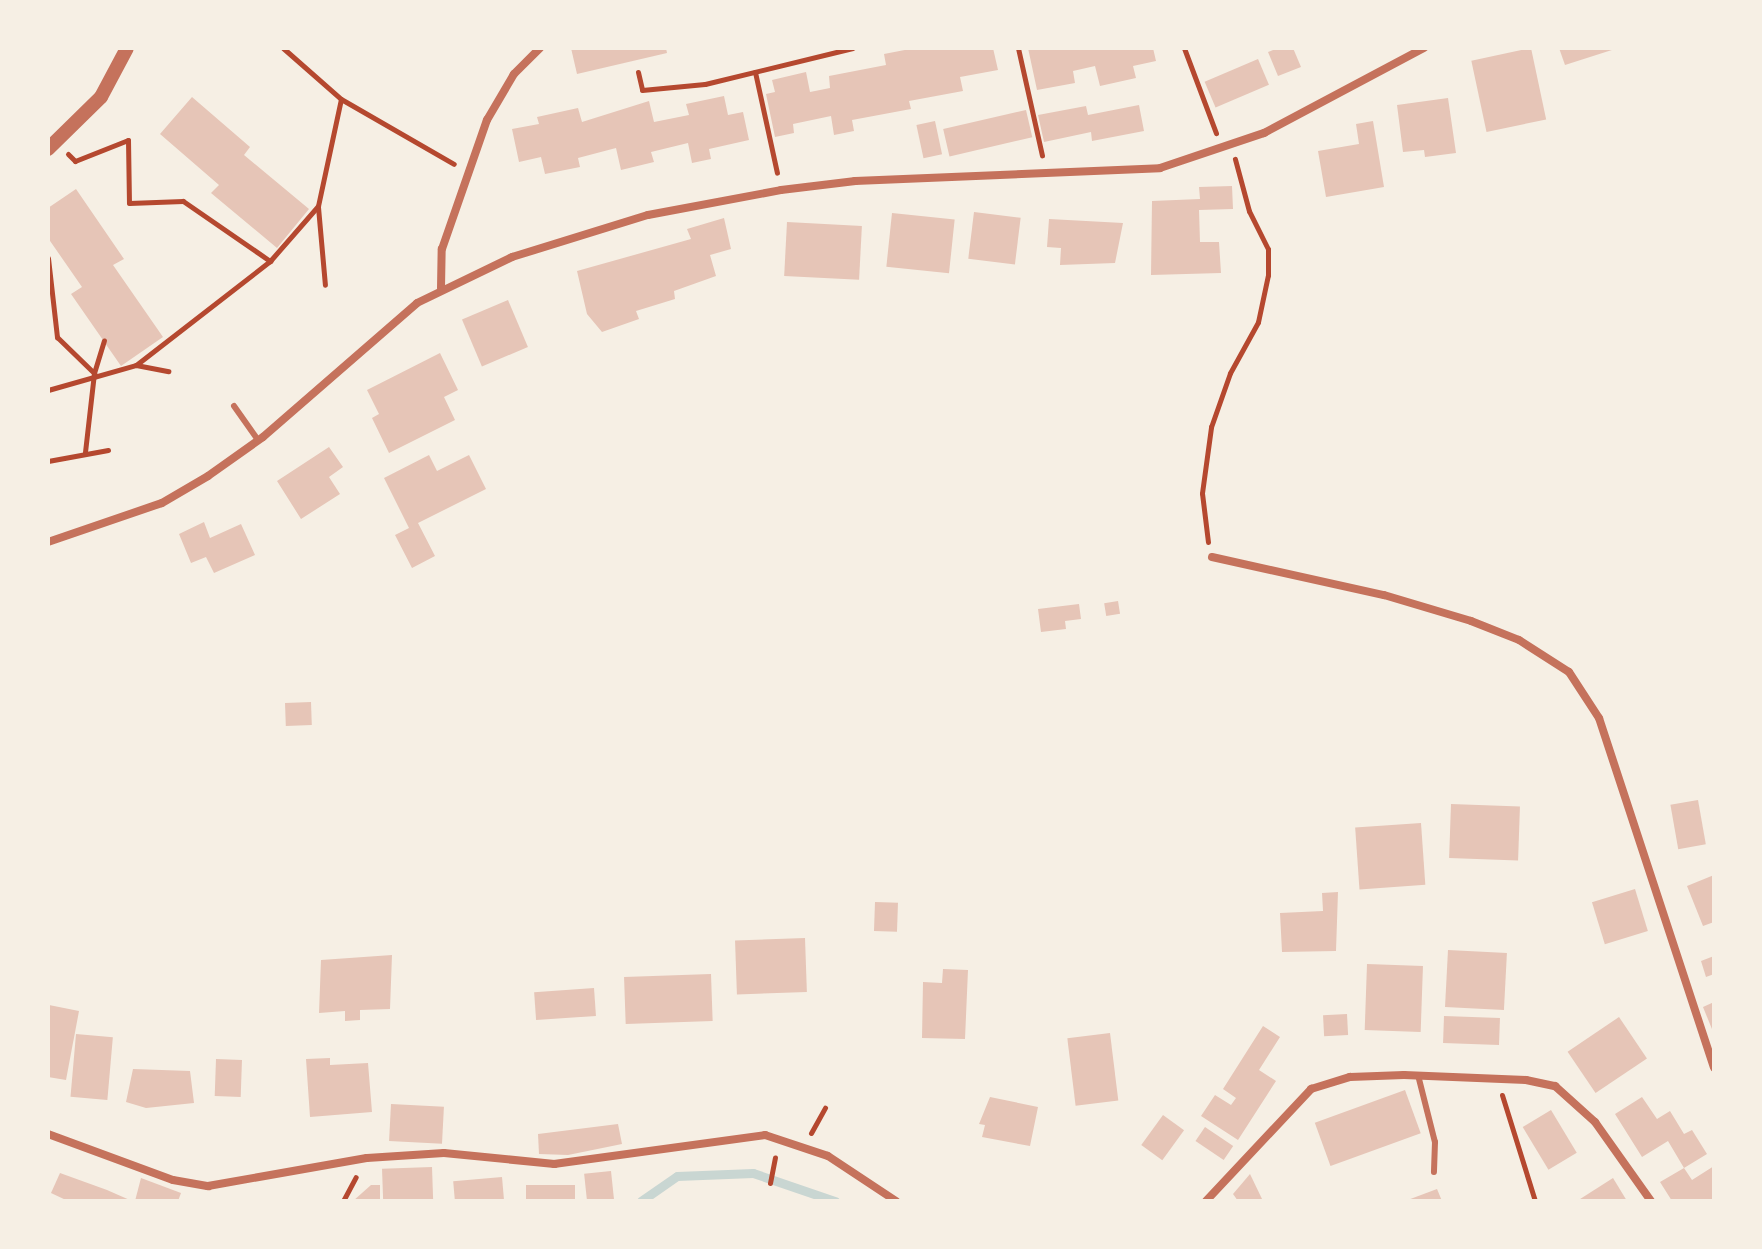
<!DOCTYPE html>
<style>
body{margin:0}
#map{position:relative;width:1762px;height:1249px;overflow:hidden;background:#f6efe4;font-family:Manrope,sans-serif}
div>[style]{position:absolute}
.stream>*{height:9px;margin:-4.5px;padding:0 4.5px;transform-origin:4.5px;border-radius:4.5px;background:#c9d6d2}
.building>*{inset:0;background:#e6c5b7;transform-origin:0 0}
.path>*{height:5px;margin:-2.5px;padding:0 2.5px;transform-origin:2.5px;border-radius:2.5px;background:#b5482f}
.service>*{height:6px;margin:-3px;padding:0 3px;transform-origin:3px;border-radius:3px;background:#c5725c}
.minor>*{height:8px;margin:-4px;padding:0 4px;transform-origin:4px;border-radius:4px;background:#c5725c}
.tertiary>*{height:14px;margin:-7px;padding:0 7px;transform-origin:7px;border-radius:7px;background:#c5725c}
span{translate:-50% -50%;white-space:nowrap;text-align:center;line-height:1.15;-webkit-text-stroke:8px #f6efe4;paint-order:stroke}
.frame{position:absolute;inset:0;border:50px solid #f6efe4;pointer-events:none}
</style>
<div id="map">
<div class="stream">
<i style="left:641px;top:1201px;width:44px;rotate:-34.8deg"></i>
<i style="left:677px;top:1176px;width:76px;rotate:-2.3deg"></i>
<i style="left:753px;top:1173px;width:87px;rotate:18.9deg"></i>
</div>
<div class="building">
<i style="clip-path:polygon(571px 48px,666px 48px,667px 53px,577px 74px)"></i>
<i style="clip-path:polygon(915px 48px,993px 48px,998px 70px,960px 77px,963px 91px,909px 101px,911px 109px,852px 120px,854px 131px,834px 135px,831px 116px,793px 124px,794px 133px,775px 137px,766px 94px,775px 92px,772px 80px,806px 72px,810px 92px,830px 88px,829px 76px,886px 65px,884px 54px)"></i>
<i style="clip-path:polygon(1028px 48px,1153px 48px,1156px 61px,1133px 66px,1136px 78px,1100px 86px,1095px 66px,1073px 71px,1075px 83px,1037px 90px)"></i>
<i style="clip-path:polygon(1278px 48px,1293px 48px,1301px 67px,1278px 76px,1268px 52px)"></i>
<i style="left:1531px;top:48px;width:73px;height:61px;rotate:78deg"></i>
<i style="clip-path:polygon(1559px 48px,1615px 48px,1615px 49px,1565px 65px)"></i>
<i style="left:1258px;top:59px;width:28px;height:58px;rotate:67deg"></i>
<i style="clip-path:polygon(724px 96px,728px 115px,743px 112px,749px 140px,709px 149px,711px 159px,692px 163px,688px 143px,651px 152px,654px 162px,621px 170px,616px 148px,578px 158px,580px 167px,545px 174px,541px 157px,519px 162px,512px 129px,539px 124px,537px 117px,578px 108px,582px 122px,649px 101px,654px 122px,689px 115px,686px 104px)"></i>
<i style="clip-path:polygon(192px 97px,250px 147px,244px 155px,309px 209px,277px 248px,211px 193px,219px 185px,160px 134px)"></i>
<i style="clip-path:polygon(1448px 98px,1456px 153px,1425px 157px,1424px 150px,1403px 152px,1397px 105px)"></i>
<i style="clip-path:polygon(1139px 105px,1144px 131px,1092px 141px,1091px 132px,1044px 142px,1038px 115px,1086px 106px,1088px 115px)"></i>
<i style="left:1026px;top:110px;width:28px;height:85px;rotate:77deg"></i>
<i style="left:935px;top:121px;width:34px;height:19px;rotate:78deg"></i>
<i style="clip-path:polygon(1373px 121px,1384px 187px,1326px 197px,1318px 151px,1359px 144px,1356px 124px)"></i>
<i style="clip-path:polygon(1232px 186px,1233px 209px,1199px 210px,1200px 242px,1219px 242px,1221px 273px,1151px 275px,1152px 201px,1200px 199px,1199px 187px)"></i>
<i style="clip-path:polygon(76px 189px,124px 259px,113px 265px,163px 337px,121px 366px,71px 294px,82px 287px,48px 238px,48px 208px)"></i>
<i style="left:974px;top:212px;width:47px;height:47px;rotate:7deg"></i>
<i style="left:892px;top:213px;width:63px;height:54px;rotate:6deg"></i>
<i style="clip-path:polygon(724px 218px,731px 249px,710px 255px,716px 276px,674px 291px,675px 299px,636px 311px,639px 319px,602px 332px,587px 314px,577px 271px,691px 239px,687px 229px)"></i>
<i style="clip-path:polygon(1049px 219px,1123px 223px,1115px 263px,1060px 265px,1061px 248px,1047px 247px)"></i>
<i style="left:787px;top:222px;width:75px;height:54px;rotate:3deg"></i>
<i style="left:508px;top:300px;width:51px;height:50px;rotate:67deg"></i>
<i style="clip-path:polygon(440px 353px,458px 390px,444px 397px,455px 420px,389px 453px,372px 418px,379px 414px,367px 390px)"></i>
<i style="clip-path:polygon(329px 447px,343px 467px,329px 477px,340px 494px,301px 519px,277px 481px)"></i>
<i style="clip-path:polygon(429px 455px,437px 471px,469px 455px,486px 489px,418px 523px,435px 556px,412px 568px,395px 535px,409px 528px,384px 478px)"></i>
<i style="clip-path:polygon(204px 522px,210px 538px,241px 524px,255px 555px,214px 573px,206px 557px,191px 563px,179px 534px)"></i>
<i style="left:1118px;top:601px;width:13px;height:14px;rotate:81deg"></i>
<i style="clip-path:polygon(1079px 604px,1081px 619px,1065px 621px,1066px 629px,1041px 632px,1038px 609px)"></i>
<i style="left:311px;top:702px;width:23px;height:26px;rotate:88deg"></i>
<i style="left:1698px;top:800px;width:45px;height:28px;rotate:80deg"></i>
<i style="left:1451px;top:804px;width:69px;height:54px;rotate:2deg"></i>
<i style="left:1421px;top:823px;width:62px;height:66px;rotate:86deg"></i>
<i style="clip-path:polygon(1714px 875px,1714px 922px,1703px 926px,1687px 886px)"></i>
<i style="left:1635px;top:889px;width:44px;height:45px;rotate:73deg"></i>
<i style="clip-path:polygon(1338px 892px,1336px 951px,1282px 952px,1280px 913px,1323px 911px,1322px 893px)"></i>
<i style="left:875px;top:902px;width:23px;height:29px;rotate:2deg"></i>
<i style="left:805px;top:938px;width:54px;height:70px;rotate:88deg"></i>
<i style="left:1448px;top:950px;width:59px;height:57px;rotate:3deg"></i>
<i style="clip-path:polygon(392px 955px,390px 1009px,360px 1010px,360px 1020px,345px 1021px,345px 1011px,319px 1013px,321px 960px)"></i>
<i style="clip-path:polygon(1714px 956px,1714px 974px,1706px 977px,1701px 961px)"></i>
<i style="left:1367px;top:964px;width:56px;height:66px;rotate:2deg"></i>
<i style="clip-path:polygon(943px 969px,968px 970px,965px 1039px,922px 1038px,923px 982px,942px 983px)"></i>
<i style="left:711px;top:974px;width:47px;height:87px;rotate:88deg"></i>
<i style="left:594px;top:988px;width:28px;height:60px;rotate:86deg"></i>
<i style="clip-path:polygon(1714px 1002px,1714px 1034px,1703px 1007px)"></i>
<i style="clip-path:polygon(49px 1005px,79px 1011px,66px 1080px,48px 1077px)"></i>
<i style="left:1347px;top:1014px;width:21px;height:24px;rotate:87deg"></i>
<i style="left:1444px;top:1016px;width:56px;height:27px;rotate:2deg"></i>
<i style="left:1619px;top:1017px;width:50px;height:62px;rotate:56deg"></i>
<i style="clip-path:polygon(1263px 1026px,1280px 1037px,1259px 1070px,1276px 1081px,1238px 1140px,1201px 1116px,1215px 1095px,1231px 1105px,1236px 1098px,1223px 1089px)"></i>
<i style="left:1110px;top:1033px;width:68px;height:43px;rotate:83deg"></i>
<i style="left:76px;top:1034px;width:37px;height:63px;rotate:5deg"></i>
<i style="clip-path:polygon(330px 1058px,330px 1065px,368px 1063px,372px 1112px,310px 1117px,306px 1059px)"></i>
<i style="left:216px;top:1059px;width:26px;height:37px;rotate:2deg"></i>
<i style="clip-path:polygon(133px 1069px,190px 1071px,194px 1103px,146px 1108px,126px 1102px)"></i>
<i style="left:1405px;top:1090px;width:46px;height:96px;rotate:70deg"></i>
<i style="clip-path:polygon(990px 1097px,1038px 1107px,1030px 1146px,982px 1137px,985px 1125px,979px 1124px)"></i>
<i style="clip-path:polygon(1642px 1097px,1657px 1119px,1670px 1111px,1684px 1134px,1692px 1130px,1707px 1154px,1684px 1168px,1692px 1180px,1714px 1166px,1714px 1201px,1672px 1201px,1660px 1182px,1684px 1168px,1668px 1141px,1642px 1157px,1615px 1114px)"></i>
<i style="left:391px;top:1104px;width:53px;height:37px;rotate:3deg"></i>
<i style="left:1551px;top:1110px;width:50px;height:33px;rotate:59deg"></i>
<i style="left:1163px;top:1115px;width:26px;height:37px;rotate:36deg"></i>
<i style="clip-path:polygon(618px 1124px,622px 1144px,568px 1155px,539px 1154px,538px 1134px)"></i>
<i style="left:1205px;top:1127px;width:34px;height:17px;rotate:34deg"></i>
<i style="left:432px;top:1167px;width:34px;height:50px;rotate:88deg"></i>
<i style="left:611px;top:1171px;width:29px;height:27px;rotate:84deg"></i>
<i style="clip-path:polygon(60px 1173px,107px 1190px,132px 1201px,68px 1201px,51px 1193px)"></i>
<i style="clip-path:polygon(1250px 1174px,1263px 1201px,1238px 1201px,1233px 1194px)"></i>
<i style="left:502px;top:1177px;width:24px;height:49px;rotate:85deg"></i>
<i style="clip-path:polygon(141px 1178px,181px 1193px,178px 1201px,135px 1201px)"></i>
<i style="clip-path:polygon(1613px 1178px,1627px 1201px,1577px 1201px)"></i>
<i style="clip-path:polygon(371px 1185px,380px 1185px,380px 1201px,353px 1201px)"></i>
<i style="left:575px;top:1185px;width:16px;height:49px;rotate:90deg"></i>
<i style="clip-path:polygon(1437px 1189px,1442px 1201px,1405px 1201px)"></i>
</div>
<div class="path">
<i style="left:283px;top:48px;width:77px;rotate:41.3deg"></i>
<i style="left:341px;top:99px;width:130px;rotate:29.9deg"></i>
<i style="left:1018px;top:48px;width:110px;rotate:77.4deg"></i>
<i style="left:1184px;top:48px;width:91px;rotate:69.4deg"></i>
<i style="left:638px;top:72px;width:18px;rotate:77deg"></i>
<i style="left:642px;top:90px;width:63px;rotate:-5.4deg"></i>
<i style="left:705px;top:84px;width:152px;rotate:-13.7deg"></i>
<i style="left:755px;top:72px;width:103px;rotate:77.7deg"></i>
<i style="left:68px;top:154px;width:10px;rotate:45deg"></i>
<i style="left:75px;top:161px;width:57px;rotate:-21.6deg"></i>
<i style="left:128px;top:140px;width:63px;rotate:89.1deg"></i>
<i style="left:129px;top:203px;width:54px;rotate:-2.1deg"></i>
<i style="left:183px;top:201px;width:106px;rotate:34.6deg"></i>
<i style="left:318px;top:207px;width:78px;rotate:84.9deg"></i>
<i style="left:48px;top:258px;width:80px;rotate:83.5deg"></i>
<i style="left:57px;top:337px;width:52px;rotate:44.2deg"></i>
<i style="left:136px;top:365px;width:170px;rotate:-37.8deg"></i>
<i style="left:270px;top:261px;width:73px;rotate:-48.9deg"></i>
<i style="left:318px;top:206px;width:109px;rotate:-77.9deg"></i>
<i style="left:48px;top:390px;width:91px;rotate:-15.9deg"></i>
<i style="left:136px;top:365px;width:33px;rotate:11deg"></i>
<i style="left:85px;top:452px;width:80px;rotate:-83.5deg"></i>
<i style="left:94px;top:373px;width:34px;rotate:-73deg"></i>
<i style="left:48px;top:461px;width:61px;rotate:-10.4deg"></i>
<i style="left:1208px;top:542px;width:49px;rotate:-97deg"></i>
<i style="left:1202px;top:493px;width:67px;rotate:-82.2deg"></i>
<i style="left:1211px;top:427px;width:57px;rotate:-70.6deg"></i>
<i style="left:1230px;top:373px;width:58px;rotate:-61.2deg"></i>
<i style="left:1258px;top:322px;width:48px;rotate:-78deg"></i>
<i style="left:1268px;top:275px;width:26px;rotate:-90deg"></i>
<i style="left:1268px;top:249px;width:42px;rotate:-116.6deg"></i>
<i style="left:1249px;top:211px;width:54px;rotate:-105.1deg"></i>
<i style="left:1502px;top:1095px;width:111px;rotate:72.7deg"></i>
<i style="left:811px;top:1133px;width:29px;rotate:-61deg"></i>
<i style="left:770px;top:1183px;width:26px;rotate:-79deg"></i>
<i style="left:343px;top:1201px;width:27px;rotate:-62deg"></i>
</div>
<div class="service">
<i style="left:234px;top:406px;width:42px;rotate:54.8deg"></i>
<i style="left:1418px;top:1075px;width:69px;rotate:75.8deg"></i>
<i style="left:1435px;top:1142px;width:30px;rotate:92deg"></i>
</div>
<div class="minor">
<i style="left:441px;top:288px;width:39px;rotate:-89deg"></i>
<i style="left:442px;top:249px;width:137px;rotate:-70.8deg"></i>
<i style="left:487px;top:120px;width:53px;rotate:-59.6deg"></i>
<i style="left:514px;top:74px;width:37px;rotate:-45deg"></i>
<i style="left:48px;top:542px;width:120px;rotate:-18.9deg"></i>
<i style="left:162px;top:503px;width:53px;rotate:-30.4deg"></i>
<i style="left:208px;top:476px;width:67px;rotate:-35.3deg"></i>
<i style="left:263px;top:437px;width:204px;rotate:-41deg"></i>
<i style="left:417px;top:303px;width:106px;rotate:-25.8deg"></i>
<i style="left:512px;top:257px;width:142px;rotate:-17.2deg"></i>
<i style="left:648px;top:215px;width:135px;rotate:-10.6deg"></i>
<i style="left:781px;top:190px;width:75px;rotate:-6.9deg"></i>
<i style="left:855px;top:181px;width:305px;rotate:-2.4deg"></i>
<i style="left:1160px;top:168px;width:110px;rotate:-18.6deg"></i>
<i style="left:1264px;top:133px;width:181px;rotate:-28deg"></i>
<i style="left:1212px;top:557px;width:176px;rotate:12.5deg"></i>
<i style="left:1384px;top:595px;width:91px;rotate:16.6deg"></i>
<i style="left:1471px;top:621px;width:52px;rotate:21.6deg"></i>
<i style="left:1519px;top:640px;width:59px;rotate:32.6deg"></i>
<i style="left:1569px;top:672px;width:55px;rotate:56.9deg"></i>
<i style="left:1599px;top:718px;width:368px;rotate:71.8deg"></i>
<i style="left:48px;top:1134px;width:133px;rotate:20.2deg"></i>
<i style="left:173px;top:1180px;width:36px;rotate:10deg"></i>
<i style="left:208px;top:1186px;width:161px;rotate:-10deg"></i>
<i style="left:367px;top:1158px;width:77px;rotate:-3.7deg"></i>
<i style="left:444px;top:1153px;width:111px;rotate:5.7deg"></i>
<i style="left:554px;top:1164px;width:213px;rotate:-7.8deg"></i>
<i style="left:765px;top:1135px;width:66px;rotate:18.4deg"></i>
<i style="left:828px;top:1156px;width:82px;rotate:33.5deg"></i>
<i style="left:1206px;top:1201px;width:154px;rotate:-46.8deg"></i>
<i style="left:1311px;top:1089px;width:41px;rotate:-17.1deg"></i>
<i style="left:1350px;top:1077px;width:54px;rotate:-2.1deg"></i>
<i style="left:1404px;top:1075px;width:122px;rotate:2.3deg"></i>
<i style="left:1526px;top:1080px;width:30px;rotate:12deg"></i>
<i style="left:1555px;top:1086px;width:54px;rotate:42deg"></i>
<i style="left:1595px;top:1122px;width:97px;rotate:54.7deg"></i>
</div>
<div class="tertiary">
<i style="left:48px;top:149px;width:74px;rotate:-44.5deg"></i>
<i style="left:101px;top:97px;width:55px;rotate:-62deg"></i>
</div>
<div class="frame"></div>
</div>
